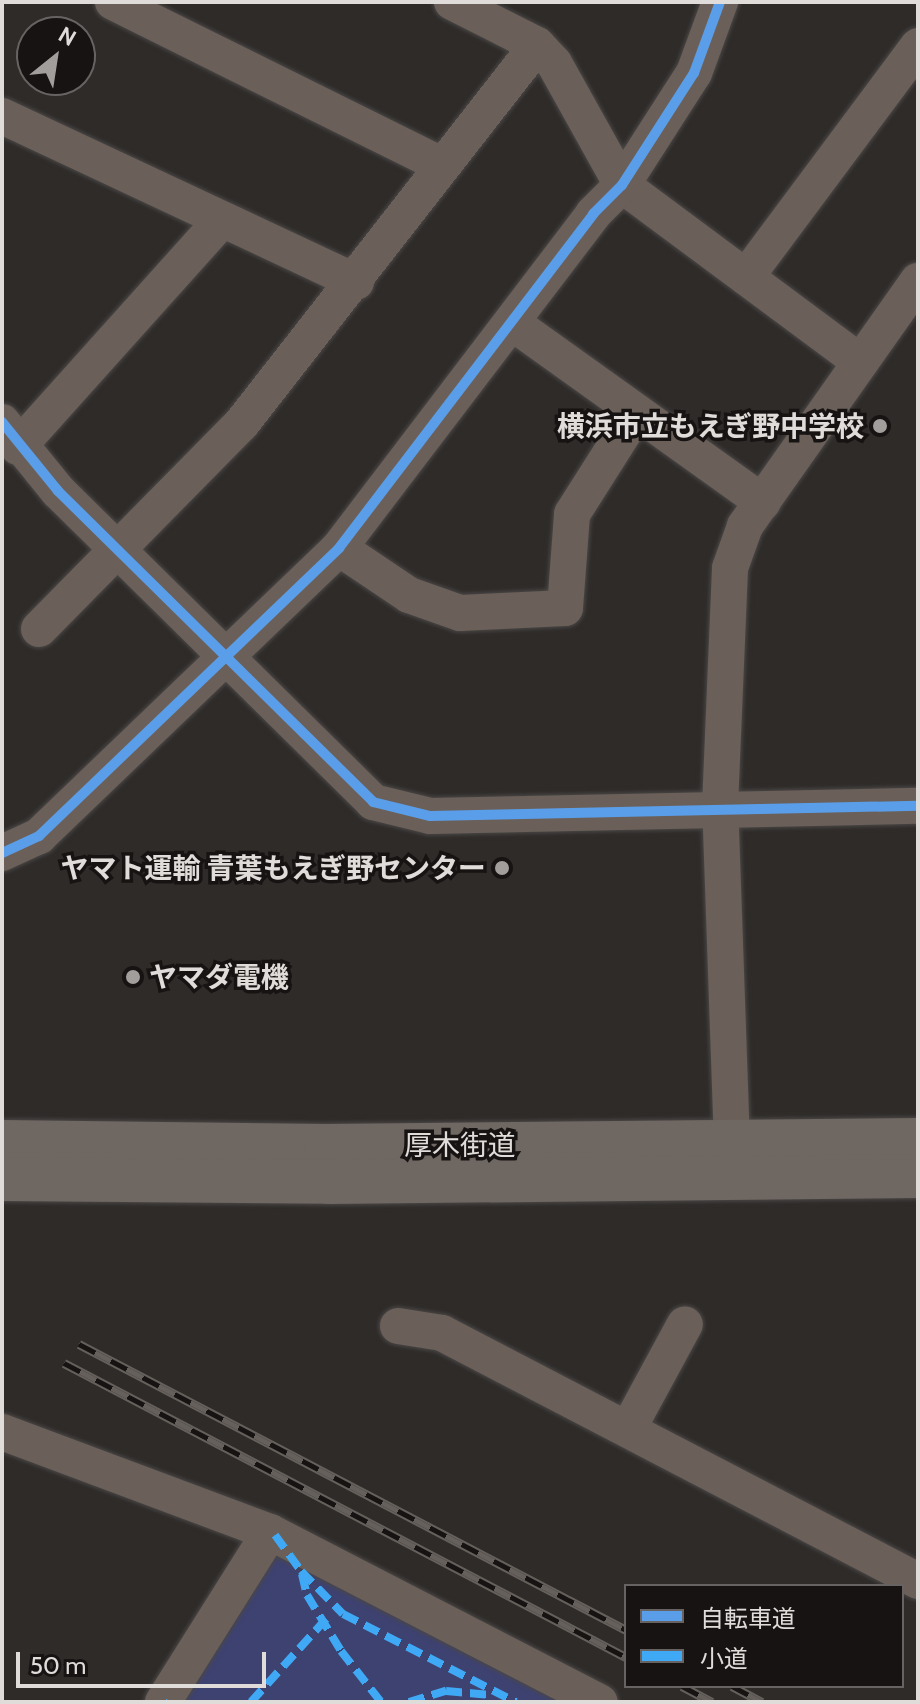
<!DOCTYPE html>
<meta charset="utf-8">
<style>
body{margin:0}
#map{position:relative;width:920px;height:1704px;overflow:hidden;background:#2e2b29;font-family:Cabin,"Noto Sans JP",sans-serif}
div>[style]{position:absolute}
.green>*{inset:0;background:#3e4271}
.roads{filter:drop-shadow(0 0 2px #4a4746) drop-shadow(0 0 2px #4a4746)}
.street>*{height:36px;margin:-18px;padding:0 18px;transform-origin:18px;border-radius:18px;background:#6a6059}
.highway>*{height:44px;margin:-22px;padding:0 22px;transform-origin:22px;border-radius:22px;background:#6f6762}
.rail>*{height:9px;margin-top:-4.5px;transform-origin:0;background:repeating-linear-gradient(90deg,#161312 0 18px,#65605c 0 36px);box-sizing:border-box;border-block:2px solid #65605c}
.quiet>*{height:8px;margin-top:-4px;transform-origin:0;background:repeating-linear-gradient(90deg,#3fa9f5 0 16px,transparent 0 24px)}
.cycleway>*{height:10px;margin:-5px;padding:0 5px;transform-origin:5px;border-radius:5px;background:#5a9eea}
.dots>*{width:22px;height:22px;translate:-50% -50%;box-sizing:border-box;border:4px solid #161312;border-radius:50%}
span{translate:-50% -50%;white-space:nowrap;text-align:center;line-height:1.15;-webkit-text-stroke:7px #161312;paint-order:stroke}
.poi-label{font-size:28px;color:#e0dcda;font-weight:700}
.right{translate:-100% -50%;text-align:right}
.left{translate:0 -50%;text-align:left}
.street-label{font-size:28px;color:#e0dcda}
.frame{position:absolute;inset:0;border:4px solid #e0dcda;pointer-events:none}
.legend{position:absolute;left:624px;top:1584px;width:280px;height:104px;box-sizing:border-box;background:#161312;border:2px solid #676362;margin:0;padding:10px 14px;list-style:none;font-size:24px;color:#e0dcda}
.legend li{display:flex;align-items:center;gap:16px;height:40px}
.legend b{width:40px;border:2px solid #676362}
.north{position:absolute;left:16px;top:16px;width:80px;height:80px;box-sizing:border-box;background:#161312;border:2px solid #676362;border-radius:50%;rotate:30deg;font-size:22px;font-weight:700;line-height:32px;text-align:center;color:#e0dcda}
.north::after{content:'';display:block;margin:auto;width:28px;height:36px;background:#a29e9c;clip-path:polygon(50% 0,100% 100%,50% 72%,0 100%)}
.scale{position:absolute;left:16px;top:1652px;width:250px;height:36px;box-sizing:border-box;border:4px solid #e0dcda;border-top:0;padding-left:10px;font-size:24px;line-height:28px;white-space:nowrap;color:#e0dcda;-webkit-text-stroke:6px #161312;paint-order:stroke}
</style>
<div id="map">
<div class="green">
<i style="clip-path:polygon(278px 1546px,581px 1702px,182px 1702px)"></i>
</div>
<div class="roads">
<div class="street">
<i style="left:113px;top:2px;width:366px;rotate:26.4deg"></i>
<i style="left:452px;top:2px;width:95px;rotate:26.8deg"></i>
<i style="left:537px;top:45px;width:25px;rotate:47deg"></i>
<i style="left:554px;top:63px;width:140px;rotate:60.9deg"></i>
<i style="left:622px;top:185px;width:297px;rotate:36.6deg"></i>
<i style="left:2px;top:116px;width:391px;rotate:25.1deg"></i>
<i style="left:746px;top:277px;width:288px;rotate:-53.3deg"></i>
<i style="left:514px;top:324px;width:306px;rotate:35.6deg"></i>
<i style="left:2px;top:422px;width:89px;rotate:50.9deg"></i>
<i style="left:58px;top:491px;width:443px;rotate:44.6deg"></i>
<i style="left:373px;top:802px;width:59px;rotate:13.8deg"></i>
<i style="left:430px;top:816px;width:488px;rotate:-1.2deg"></i>
<i style="left:18px;top:447px;width:302px;rotate:-48.1deg"></i>
<i style="left:339px;top:548px;width:84px;rotate:33.9deg"></i>
<i style="left:409px;top:595px;width:54px;rotate:19.4deg"></i>
<i style="left:460px;top:613px;width:105px;rotate:-2.7deg"></i>
<i style="left:565px;top:608px;width:94px;rotate:-85.7deg"></i>
<i style="left:572px;top:514px;width:120px;rotate:-57.6deg"></i>
<i style="left:39px;top:629px;width:289px;rotate:-45.4deg"></i>
<i style="left:242px;top:423px;width:479px;rotate:-52deg"></i>
<i style="left:2px;top:853px;width:41px;rotate:-24.7deg"></i>
<i style="left:39px;top:836px;width:416px;rotate:-43.8deg"></i>
<i style="left:339px;top:548px;width:420px;rotate:-52.7deg"></i>
<i style="left:593px;top:214px;width:41px;rotate:-45deg"></i>
<i style="left:622px;top:185px;width:133px;rotate:-57.3deg"></i>
<i style="left:694px;top:73px;width:76px;rotate:-69.9deg"></i>
<i style="left:732px;top:1144px;width:337px;rotate:-92deg"></i>
<i style="left:720px;top:807px;width:239px;rotate:-87.6deg"></i>
<i style="left:730px;top:568px;width:45px;rotate:-70.3deg"></i>
<i style="left:745px;top:526px;width:300px;rotate:-54.8deg"></i>
<i style="left:398px;top:1326px;width:45px;rotate:9deg"></i>
<i style="left:442px;top:1333px;width:537px;rotate:27.52deg"></i>
<i style="left:628px;top:1429px;width:119px;rotate:-61.5deg"></i>
<i style="left:2px;top:1432px;width:286px;rotate:20.5deg"></i>
<i style="left:270px;top:1532px;width:371px;rotate:27.3deg"></i>
<i style="left:163px;top:1702px;width:201px;rotate:-57.8deg"></i>
</div>
<div class="highway">
<i style="left:2px;top:1142px;width:324px;rotate:0.7deg"></i>
<i style="left:326px;top:1146px;width:592px;rotate:-0.58deg"></i>
<i style="left:2px;top:1179px;width:328px;rotate:0.5deg"></i>
<i style="left:330px;top:1182px;width:588px;rotate:-0.58deg"></i>
</div>
</div>
<div class="rail">
<i style="left:79px;top:1344px;width:617px;rotate:27.6deg"></i>
<i style="left:64px;top:1363px;width:634px;rotate:27.62deg"></i>
<i style="left:682px;top:1686px;width:34px;rotate:28deg"></i>
<i style="left:732px;top:1686px;width:34px;rotate:28deg"></i>
</div>
<div class="quiet">
<i style="left:275px;top:1535px;width:44px;rotate:54.2deg"></i>
<i style="left:301px;top:1571px;width:60px;rotate:45.7deg"></i>
<i style="left:343px;top:1614px;width:194px;rotate:27deg"></i>
<i style="left:302px;top:1574px;width:22px;rotate:77deg"></i>
<i style="left:307px;top:1595px;width:66px;rotate:58.7deg"></i>
<i style="left:341px;top:1651px;width:65px;rotate:51.9deg"></i>
<i style="left:164px;top:1701px;width:1px;rotate:45deg"></i>
<i style="left:251px;top:1702px;width:112px;rotate:-47.9deg"></i>
<i style="left:409px;top:1702px;width:39px;rotate:-17deg"></i>
<i style="left:446px;top:1691px;width:45px;rotate:5.1deg"></i>
</div>
<div class="cycleway">
<i style="left:2px;top:422px;width:89px;rotate:50.9deg"></i>
<i style="left:58px;top:491px;width:443px;rotate:44.6deg"></i>
<i style="left:373px;top:802px;width:59px;rotate:13.8deg"></i>
<i style="left:430px;top:816px;width:488px;rotate:-1.2deg"></i>
<i style="left:2px;top:853px;width:41px;rotate:-24.7deg"></i>
<i style="left:39px;top:836px;width:416px;rotate:-43.8deg"></i>
<i style="left:339px;top:548px;width:420px;rotate:-52.7deg"></i>
<i style="left:593px;top:214px;width:41px;rotate:-45deg"></i>
<i style="left:622px;top:185px;width:133px;rotate:-57.3deg"></i>
<i style="left:694px;top:73px;width:76px;rotate:-69.9deg"></i>
</div>
<div class="dots">
<i style="left:880px;top:426px;background:#a29e9c"></i>
<i style="left:502px;top:868px;background:#a29e9c"></i>
<i style="left:133px;top:977px;background:#a29e9c"></i>
</div>
<div class="poi-label">
<span class="right" style="left:864px;top:426px">横浜市立もえぎ野中学校</span>
<span class="right" style="left:486px;top:868px">ヤマト運輸 青葉もえぎ野センター</span>
<span class="left" style="left:149px;top:977px">ヤマダ電機</span>
</div>
<div class="street-label">
<span style="left:460px;top:1145px">厚木街道</span>
</div>
<div class="frame"></div>
<ul class="legend">
<li><b style="height:10px;background:#5a9eea"></b>自転車道</li>
<li><b style="height:10px;background:#3fa9f5"></b>小道</li>
</ul>
<div class="north">N</div>
<div class="scale">50 m</div>
</div>
